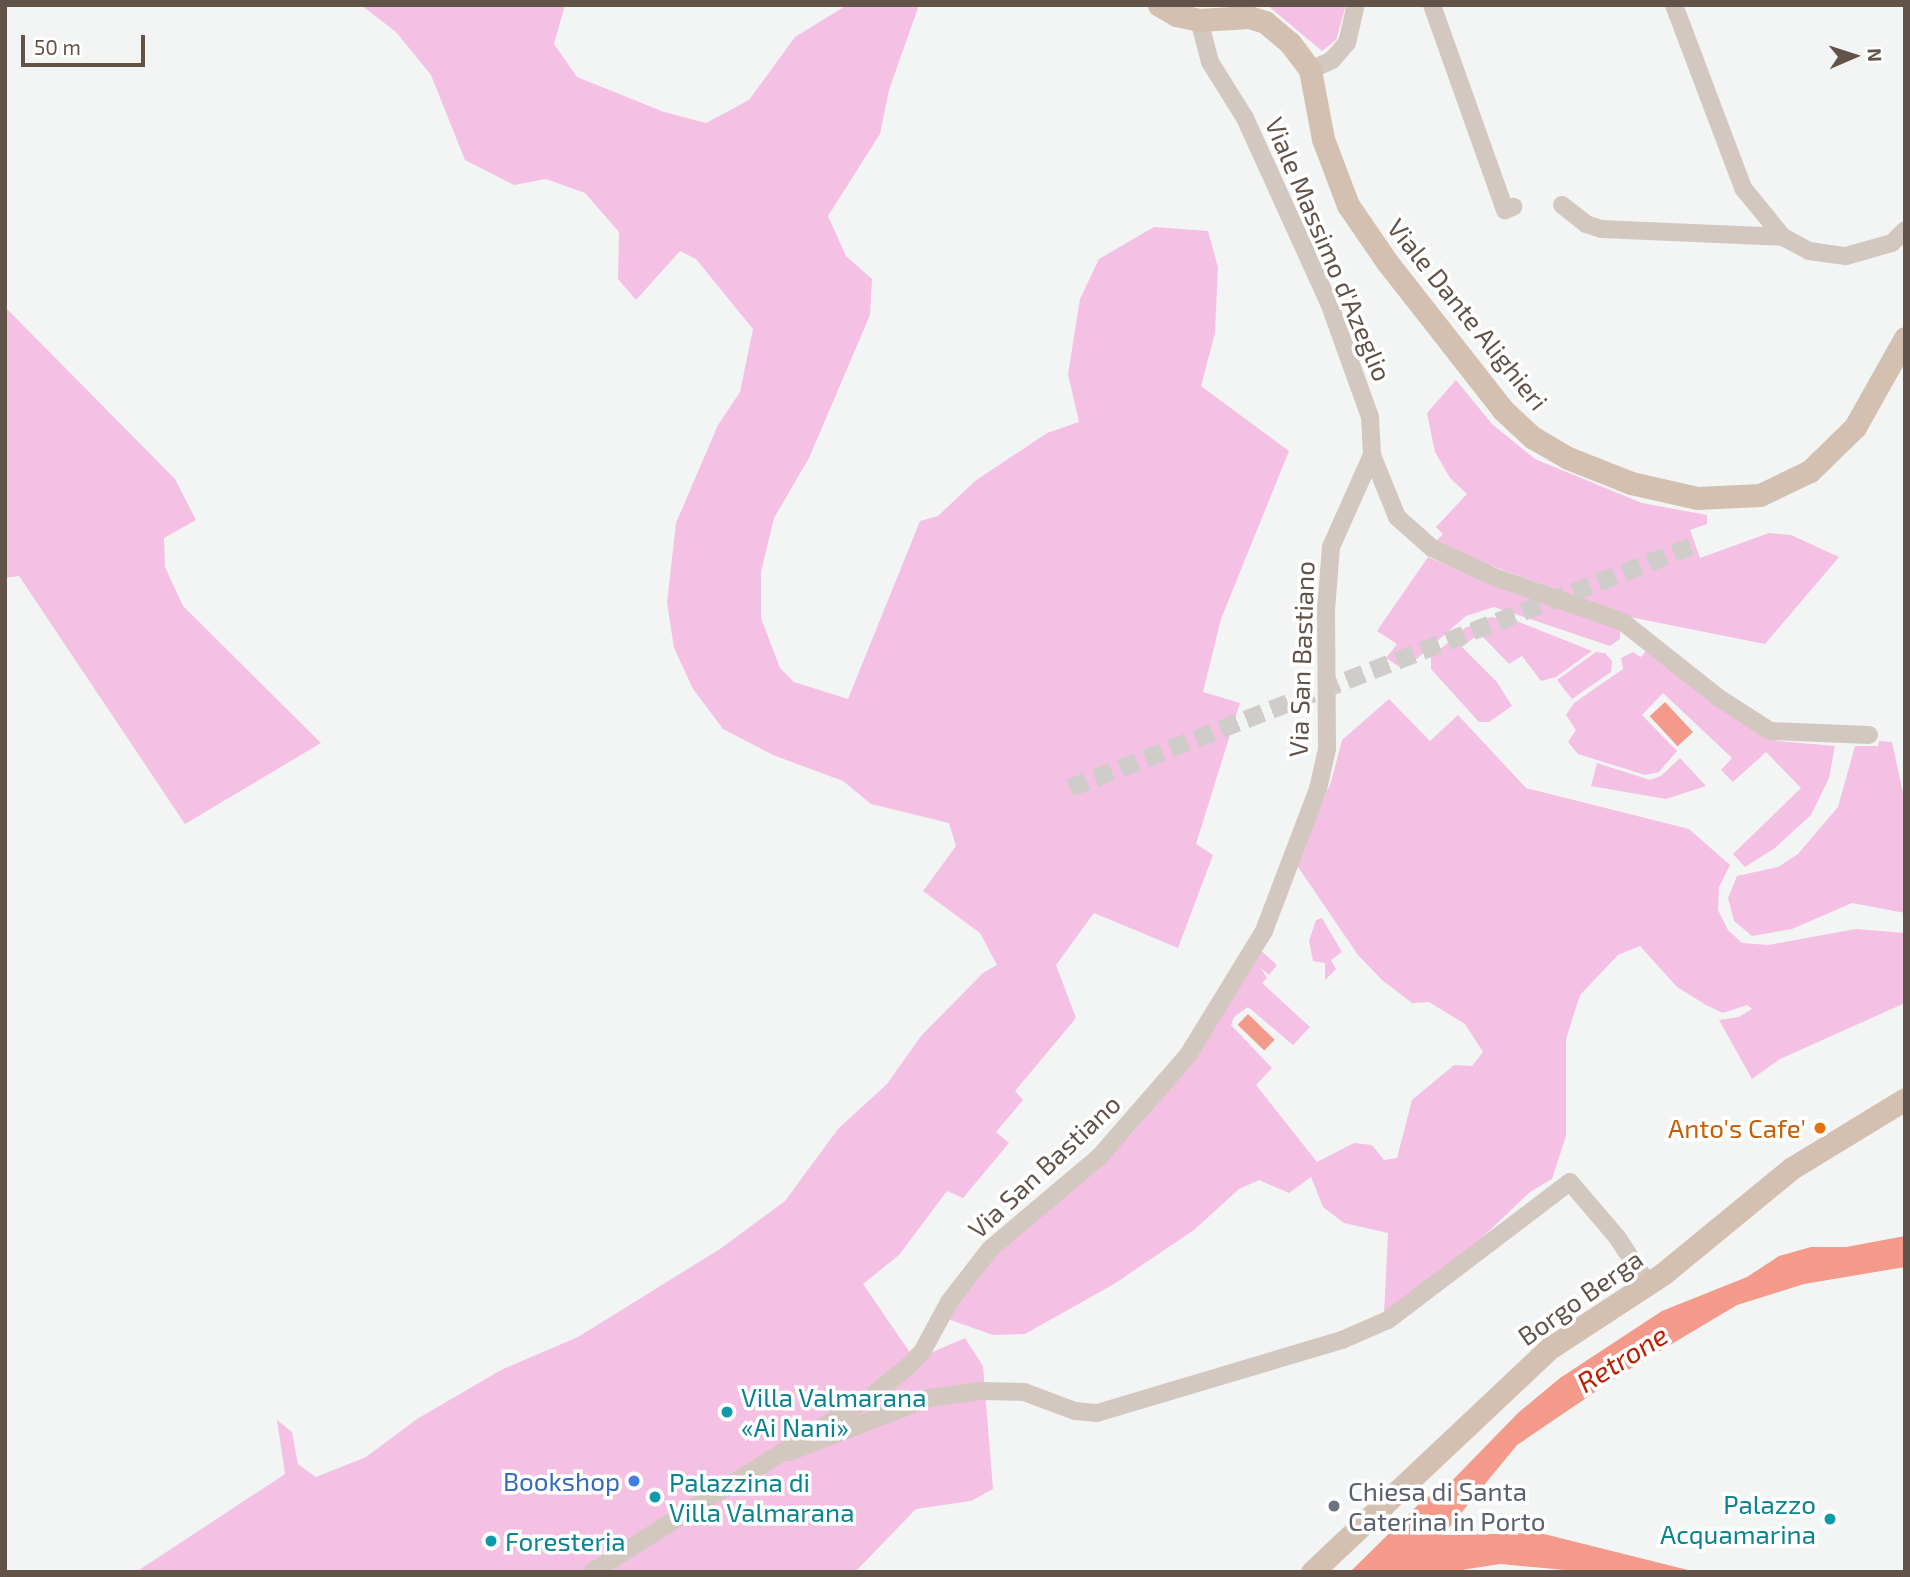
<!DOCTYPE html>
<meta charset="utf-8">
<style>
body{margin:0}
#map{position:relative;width:1910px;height:1577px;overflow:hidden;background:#f3f5f5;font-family:"Exo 2",sans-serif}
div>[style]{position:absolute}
.green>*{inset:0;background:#f4c0e3}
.water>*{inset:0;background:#f39a8a;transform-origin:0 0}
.minor-tunnel>*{height:18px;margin-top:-9px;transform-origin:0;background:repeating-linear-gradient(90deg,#cfccca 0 18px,transparent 0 27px)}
.minor>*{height:18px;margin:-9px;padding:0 9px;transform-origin:9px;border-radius:9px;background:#d3c8c0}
.major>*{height:23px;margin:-11.5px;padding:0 11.5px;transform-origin:11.5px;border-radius:11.5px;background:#d3c0b1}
.dots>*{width:19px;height:19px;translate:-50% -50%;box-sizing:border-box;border:4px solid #fff;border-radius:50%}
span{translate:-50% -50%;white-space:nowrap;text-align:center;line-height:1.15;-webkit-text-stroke:7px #fff;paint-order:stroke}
.street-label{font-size:26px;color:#625349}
.food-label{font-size:26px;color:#c56008}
.right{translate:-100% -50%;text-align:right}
.culture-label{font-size:26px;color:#0d838f}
.left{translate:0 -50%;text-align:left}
.shop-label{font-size:26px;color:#366cbe}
.worship-label{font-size:26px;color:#5b616d}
.water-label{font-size:28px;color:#bc1e01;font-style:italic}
.frame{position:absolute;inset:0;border:7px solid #625349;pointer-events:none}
.north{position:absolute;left:1819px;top:21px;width:70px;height:70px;-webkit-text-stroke:5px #fff;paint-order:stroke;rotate:87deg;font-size:19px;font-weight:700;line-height:28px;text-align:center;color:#625349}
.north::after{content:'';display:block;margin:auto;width:24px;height:32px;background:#625349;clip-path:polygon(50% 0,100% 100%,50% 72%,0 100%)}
.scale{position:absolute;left:21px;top:35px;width:124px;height:32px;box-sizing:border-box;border:4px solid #625349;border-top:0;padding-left:9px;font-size:21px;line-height:24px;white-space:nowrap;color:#625349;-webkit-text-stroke:5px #fff;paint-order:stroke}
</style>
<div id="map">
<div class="green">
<i style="clip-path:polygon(361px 5px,565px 5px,554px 44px,577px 77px,664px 112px,706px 123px,749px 100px,795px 37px,847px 5px,919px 5px,889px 90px,880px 134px,828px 216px,846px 256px,872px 279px,870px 315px,809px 458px,774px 518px,761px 572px,761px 618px,780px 668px,794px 682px,848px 699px,920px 521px,938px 516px,975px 481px,1047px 433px,1079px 422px,1068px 374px,1080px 299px,1099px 259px,1154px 227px,1208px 231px,1218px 267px,1215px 333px,1201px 386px,1289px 451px,1221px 619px,1203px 692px,1240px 703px,1196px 844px,1213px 855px,1178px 948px,1094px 913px,1056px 965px,1076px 1018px,1015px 1091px,1023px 1100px,996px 1132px,1009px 1143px,963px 1198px,947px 1191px,899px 1255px,863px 1284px,911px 1354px,884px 1379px,581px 1572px,136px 1572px,285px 1474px,277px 1420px,292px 1432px,298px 1464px,316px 1477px,366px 1457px,417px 1419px,501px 1370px,578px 1337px,720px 1249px,785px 1201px,838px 1129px,887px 1084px,921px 1036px,983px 973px,997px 965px,980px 933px,923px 891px,956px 846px,949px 823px,871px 804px,843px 781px,773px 755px,723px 729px,693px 689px,674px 648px,667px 603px,676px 523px,718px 425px,740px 392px,753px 329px,696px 259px,680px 251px,636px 300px,618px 279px,619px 232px,585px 193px,546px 179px,514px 185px,465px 160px,431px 75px,396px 32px)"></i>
<i style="clip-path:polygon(1267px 5px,1346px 5px,1336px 40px,1322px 51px)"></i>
<i style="clip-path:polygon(5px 307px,175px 479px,196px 520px,164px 538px,165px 567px,183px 606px,321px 743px,185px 824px,19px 576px,5px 578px)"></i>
<i style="clip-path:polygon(1456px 380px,1492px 424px,1535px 459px,1642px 503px,1707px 515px,1707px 524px,1690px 530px,1700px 558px,1769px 533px,1791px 535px,1839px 557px,1765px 644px,1630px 617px,1481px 562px,1436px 541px,1443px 534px,1436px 527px,1467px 494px,1450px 478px,1435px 452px,1427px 413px)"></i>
<i style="clip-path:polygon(1428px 557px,1513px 593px,1620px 627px,1620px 639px,1610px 646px,1494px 607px,1466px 616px,1412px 663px,1398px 666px,1386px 658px,1397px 644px,1377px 631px)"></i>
<i style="clip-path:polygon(1491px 617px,1514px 620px,1592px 651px,1556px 677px,1541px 681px,1522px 656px,1509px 664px,1483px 637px,1475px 637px,1462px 647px,1497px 682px,1512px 706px,1489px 722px,1479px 722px,1431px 669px,1431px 657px,1465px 628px)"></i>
<i style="clip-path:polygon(1648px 648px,1753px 729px,1777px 741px,1835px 746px,1829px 778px,1811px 815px,1775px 848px,1745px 867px,1733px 854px,1801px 788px,1766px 752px,1733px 782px,1721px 770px,1732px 758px,1663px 693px,1642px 715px,1677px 751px,1659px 772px,1645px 775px,1578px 754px,1568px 742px,1576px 730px,1566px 715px,1574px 703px,1623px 669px,1621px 658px,1633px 652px,1641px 657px)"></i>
<i style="clip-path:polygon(1596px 652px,1605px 653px,1612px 661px,1611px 672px,1572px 699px,1557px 680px)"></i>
<i style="clip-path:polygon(1389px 699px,1430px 741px,1458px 715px,1526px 788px,1689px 829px,1730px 865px,1719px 887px,1718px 910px,1728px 930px,1742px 943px,1768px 945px,1856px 929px,1905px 933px,1905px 1003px,1780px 1059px,1752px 1079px,1719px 1020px,1739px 1017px,1752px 1009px,1747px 1005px,1723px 1013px,1706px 1005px,1677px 987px,1640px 946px,1618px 955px,1580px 995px,1566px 1039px,1566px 1136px,1552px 1179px,1530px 1192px,1465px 1254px,1384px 1315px,1388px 1233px,1344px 1223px,1323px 1207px,1311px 1177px,1289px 1193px,1259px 1180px,1239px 1189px,1194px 1230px,1114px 1284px,1025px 1334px,993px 1335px,945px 1318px,969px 1279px,1130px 1136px,1190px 1063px,1259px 949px,1277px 965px,1269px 975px,1261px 968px,1267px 978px,1262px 983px,1310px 1027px,1293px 1045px,1248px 1007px,1234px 1017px,1231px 1025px,1272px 1068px,1256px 1085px,1317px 1162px,1354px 1143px,1372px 1145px,1384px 1160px,1397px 1158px,1412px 1100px,1454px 1065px,1472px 1066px,1483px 1052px,1465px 1024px,1429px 1002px,1412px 1003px,1382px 980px,1358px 955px,1296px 864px,1331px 782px,1342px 740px)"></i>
<i style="clip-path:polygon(1879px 741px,1892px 742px,1905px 802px,1905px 913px,1852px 903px,1792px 929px,1752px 936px,1734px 921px,1728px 898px,1737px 876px,1778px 867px,1798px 854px,1838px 807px,1855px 746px,1878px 746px)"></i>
<i style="clip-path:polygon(1680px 758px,1706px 786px,1666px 799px,1591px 786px,1597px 763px,1650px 780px,1661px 776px)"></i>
<i style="clip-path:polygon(1322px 918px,1342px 952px,1331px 960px,1336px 969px,1325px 980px,1325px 963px,1313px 961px,1309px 941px,1316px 920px)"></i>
<i style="clip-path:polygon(965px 1338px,983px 1366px,993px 1489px,971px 1501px,916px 1509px,855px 1572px,603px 1572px,928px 1354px)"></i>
</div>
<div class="water">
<i style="left:1665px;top:702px;width:41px;height:21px;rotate:47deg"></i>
<i style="left:1248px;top:1014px;width:37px;height:15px;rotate:44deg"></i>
<i style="clip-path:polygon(1905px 1236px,1905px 1267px,1804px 1284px,1737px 1305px,1623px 1373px,1517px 1445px,1443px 1535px,1540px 1533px,1696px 1572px,1587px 1572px,1500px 1564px,1449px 1572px,1350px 1572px,1425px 1498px,1442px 1491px,1518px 1413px,1560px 1378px,1662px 1311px,1747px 1277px,1779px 1256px,1811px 1247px,1846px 1247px)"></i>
</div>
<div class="minor-tunnel">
<i style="left:1070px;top:788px;width:671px;rotate:-21.25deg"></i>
</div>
<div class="minor">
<i style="left:1432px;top:5px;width:218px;rotate:70.4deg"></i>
<i style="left:1505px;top:210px;width:9px;rotate:-21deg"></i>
<i style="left:1674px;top:5px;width:196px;rotate:69.3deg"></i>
<i style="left:1743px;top:188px;width:63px;rotate:50.8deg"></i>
<i style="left:1783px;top:237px;width:30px;rotate:28deg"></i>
<i style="left:1809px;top:251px;width:37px;rotate:8deg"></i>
<i style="left:1846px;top:256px;width:48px;rotate:-15.8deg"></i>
<i style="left:1892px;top:243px;width:18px;rotate:-45deg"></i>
<i style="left:1199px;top:20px;width:43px;rotate:75.3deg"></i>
<i style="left:1210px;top:62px;width:66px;rotate:58deg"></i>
<i style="left:1245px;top:118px;width:203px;rotate:65.6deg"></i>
<i style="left:1329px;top:303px;width:121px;rotate:70.2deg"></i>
<i style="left:1370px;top:417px;width:38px;rotate:87deg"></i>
<i style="left:1372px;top:455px;width:67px;rotate:68deg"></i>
<i style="left:1397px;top:517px;width:47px;rotate:41.5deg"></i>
<i style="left:1432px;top:548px;width:68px;rotate:25.1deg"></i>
<i style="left:1494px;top:577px;width:137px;rotate:19.2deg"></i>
<i style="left:1623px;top:622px;width:122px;rotate:38.4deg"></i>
<i style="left:1719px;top:698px;width:61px;rotate:32.9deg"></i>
<i style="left:1770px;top:731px;width:99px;rotate:2.3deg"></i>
<i style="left:1310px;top:70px;width:24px;rotate:-24deg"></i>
<i style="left:1332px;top:60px;width:23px;rotate:-49deg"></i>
<i style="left:1347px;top:43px;width:39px;rotate:-77deg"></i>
<i style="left:1562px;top:205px;width:31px;rotate:38deg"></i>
<i style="left:1586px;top:224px;width:16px;rotate:18deg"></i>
<i style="left:1601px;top:229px;width:182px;rotate:2.5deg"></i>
<i style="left:789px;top:1452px;width:150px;rotate:-21.1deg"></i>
<i style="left:929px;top:1398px;width:51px;rotate:-7.8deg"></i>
<i style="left:980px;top:1391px;width:44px;rotate:1.3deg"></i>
<i style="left:1024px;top:1392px;width:54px;rotate:20.4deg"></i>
<i style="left:1075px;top:1411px;width:22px;rotate:5deg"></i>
<i style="left:1097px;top:1413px;width:256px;rotate:-16.6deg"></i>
<i style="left:1342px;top:1340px;width:50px;rotate:-23.5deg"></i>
<i style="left:1388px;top:1320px;width:228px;rotate:-37.2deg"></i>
<i style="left:1570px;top:1182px;width:72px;rotate:49.5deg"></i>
<i style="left:1617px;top:1237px;width:56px;rotate:56.6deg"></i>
<i style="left:592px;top:1572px;width:331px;rotate:-32.2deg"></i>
<i style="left:872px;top:1396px;width:44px;rotate:-39.5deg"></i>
<i style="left:906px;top:1368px;width:23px;rotate:-45deg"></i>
<i style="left:922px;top:1352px;width:57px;rotate:-61.6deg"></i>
<i style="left:949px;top:1302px;width:67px;rotate:-52.3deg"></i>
<i style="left:990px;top:1249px;width:144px;rotate:-40.2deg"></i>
<i style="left:1100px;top:1156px;width:134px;rotate:-48.9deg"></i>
<i style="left:1188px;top:1055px;width:145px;rotate:-58.5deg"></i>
<i style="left:1264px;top:931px;width:152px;rotate:-69.2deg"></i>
<i style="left:1318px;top:789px;width:41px;rotate:-77.3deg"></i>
<i style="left:1327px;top:749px;width:139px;rotate:-90.4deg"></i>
<i style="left:1326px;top:610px;width:63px;rotate:-85.5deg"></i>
<i style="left:1331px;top:547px;width:101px;rotate:-66deg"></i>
</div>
<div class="major">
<i style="left:1159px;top:5px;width:20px;rotate:30deg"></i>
<i style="left:1176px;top:15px;width:24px;rotate:12deg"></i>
<i style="left:1199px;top:20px;width:50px;rotate:-3.4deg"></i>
<i style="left:1249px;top:17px;width:17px;rotate:17deg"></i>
<i style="left:1265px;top:22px;width:33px;rotate:40deg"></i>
<i style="left:1290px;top:43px;width:34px;rotate:53deg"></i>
<i style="left:1310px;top:70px;width:70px;rotate:79.3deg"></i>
<i style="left:1323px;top:139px;width:71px;rotate:69.3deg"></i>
<i style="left:1348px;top:205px;width:69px;rotate:55.6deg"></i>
<i style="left:1387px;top:262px;width:188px;rotate:51.9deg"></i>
<i style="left:1503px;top:410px;width:40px;rotate:43deg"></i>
<i style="left:1532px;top:437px;width:42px;rotate:30.3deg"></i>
<i style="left:1568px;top:458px;width:68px;rotate:21.6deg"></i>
<i style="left:1631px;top:483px;width:68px;rotate:12.8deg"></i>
<i style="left:1697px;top:498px;width:63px;rotate:-2.7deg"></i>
<i style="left:1760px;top:495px;width:55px;rotate:-25.6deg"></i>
<i style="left:1810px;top:471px;width:63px;rotate:-44.4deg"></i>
<i style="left:1855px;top:427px;width:102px;rotate:-60.7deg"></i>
<i style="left:1312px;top:1572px;width:327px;rotate:-43.3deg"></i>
<i style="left:1550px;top:1348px;width:136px;rotate:-33.3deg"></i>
<i style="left:1664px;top:1273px;width:166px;rotate:-39.4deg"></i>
<i style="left:1792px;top:1168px;width:132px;rotate:-31.4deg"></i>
</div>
<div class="dots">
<i style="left:1820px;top:1128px;background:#e8710a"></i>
<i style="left:727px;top:1412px;background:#0f9aa8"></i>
<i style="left:634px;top:1481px;background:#3f7fe0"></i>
<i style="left:655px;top:1497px;background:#0f9aa8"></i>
<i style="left:1334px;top:1506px;background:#6b7280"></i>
<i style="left:1830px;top:1519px;background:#0f9aa8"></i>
<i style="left:491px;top:1541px;background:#0f9aa8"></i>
</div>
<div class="street-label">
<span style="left:1329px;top:249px;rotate:67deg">Viale Massimo d'Azeglio</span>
<span style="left:1468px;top:314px;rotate:51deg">Viale Dante Alighieri</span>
<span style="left:1301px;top:659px;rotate:-88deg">Via San Bastiano</span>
<span style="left:1044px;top:1166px;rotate:-43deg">Via San Bastiano</span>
<span style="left:1580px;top:1297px;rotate:-35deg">Borgo Berga</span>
</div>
<div class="food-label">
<span class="right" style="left:1806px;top:1128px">Anto's Cafe'</span>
</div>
<div class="culture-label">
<span class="left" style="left:741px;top:1412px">Villa Valmarana<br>«Ai Nani»</span>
<span class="left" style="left:669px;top:1497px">Palazzina di<br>Villa Valmarana</span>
<span class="right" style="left:1816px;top:1519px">Palazzo<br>Acquamarina</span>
<span class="left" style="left:505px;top:1541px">Foresteria</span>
</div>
<div class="shop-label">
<span class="right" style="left:620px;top:1481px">Bookshop</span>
</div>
<div class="worship-label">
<span class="left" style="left:1348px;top:1506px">Chiesa di Santa<br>Caterina in Porto</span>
</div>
<div class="water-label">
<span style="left:1622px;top:1358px;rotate:-32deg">Retrone</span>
</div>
<div class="frame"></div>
<div class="north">N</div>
<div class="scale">50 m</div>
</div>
